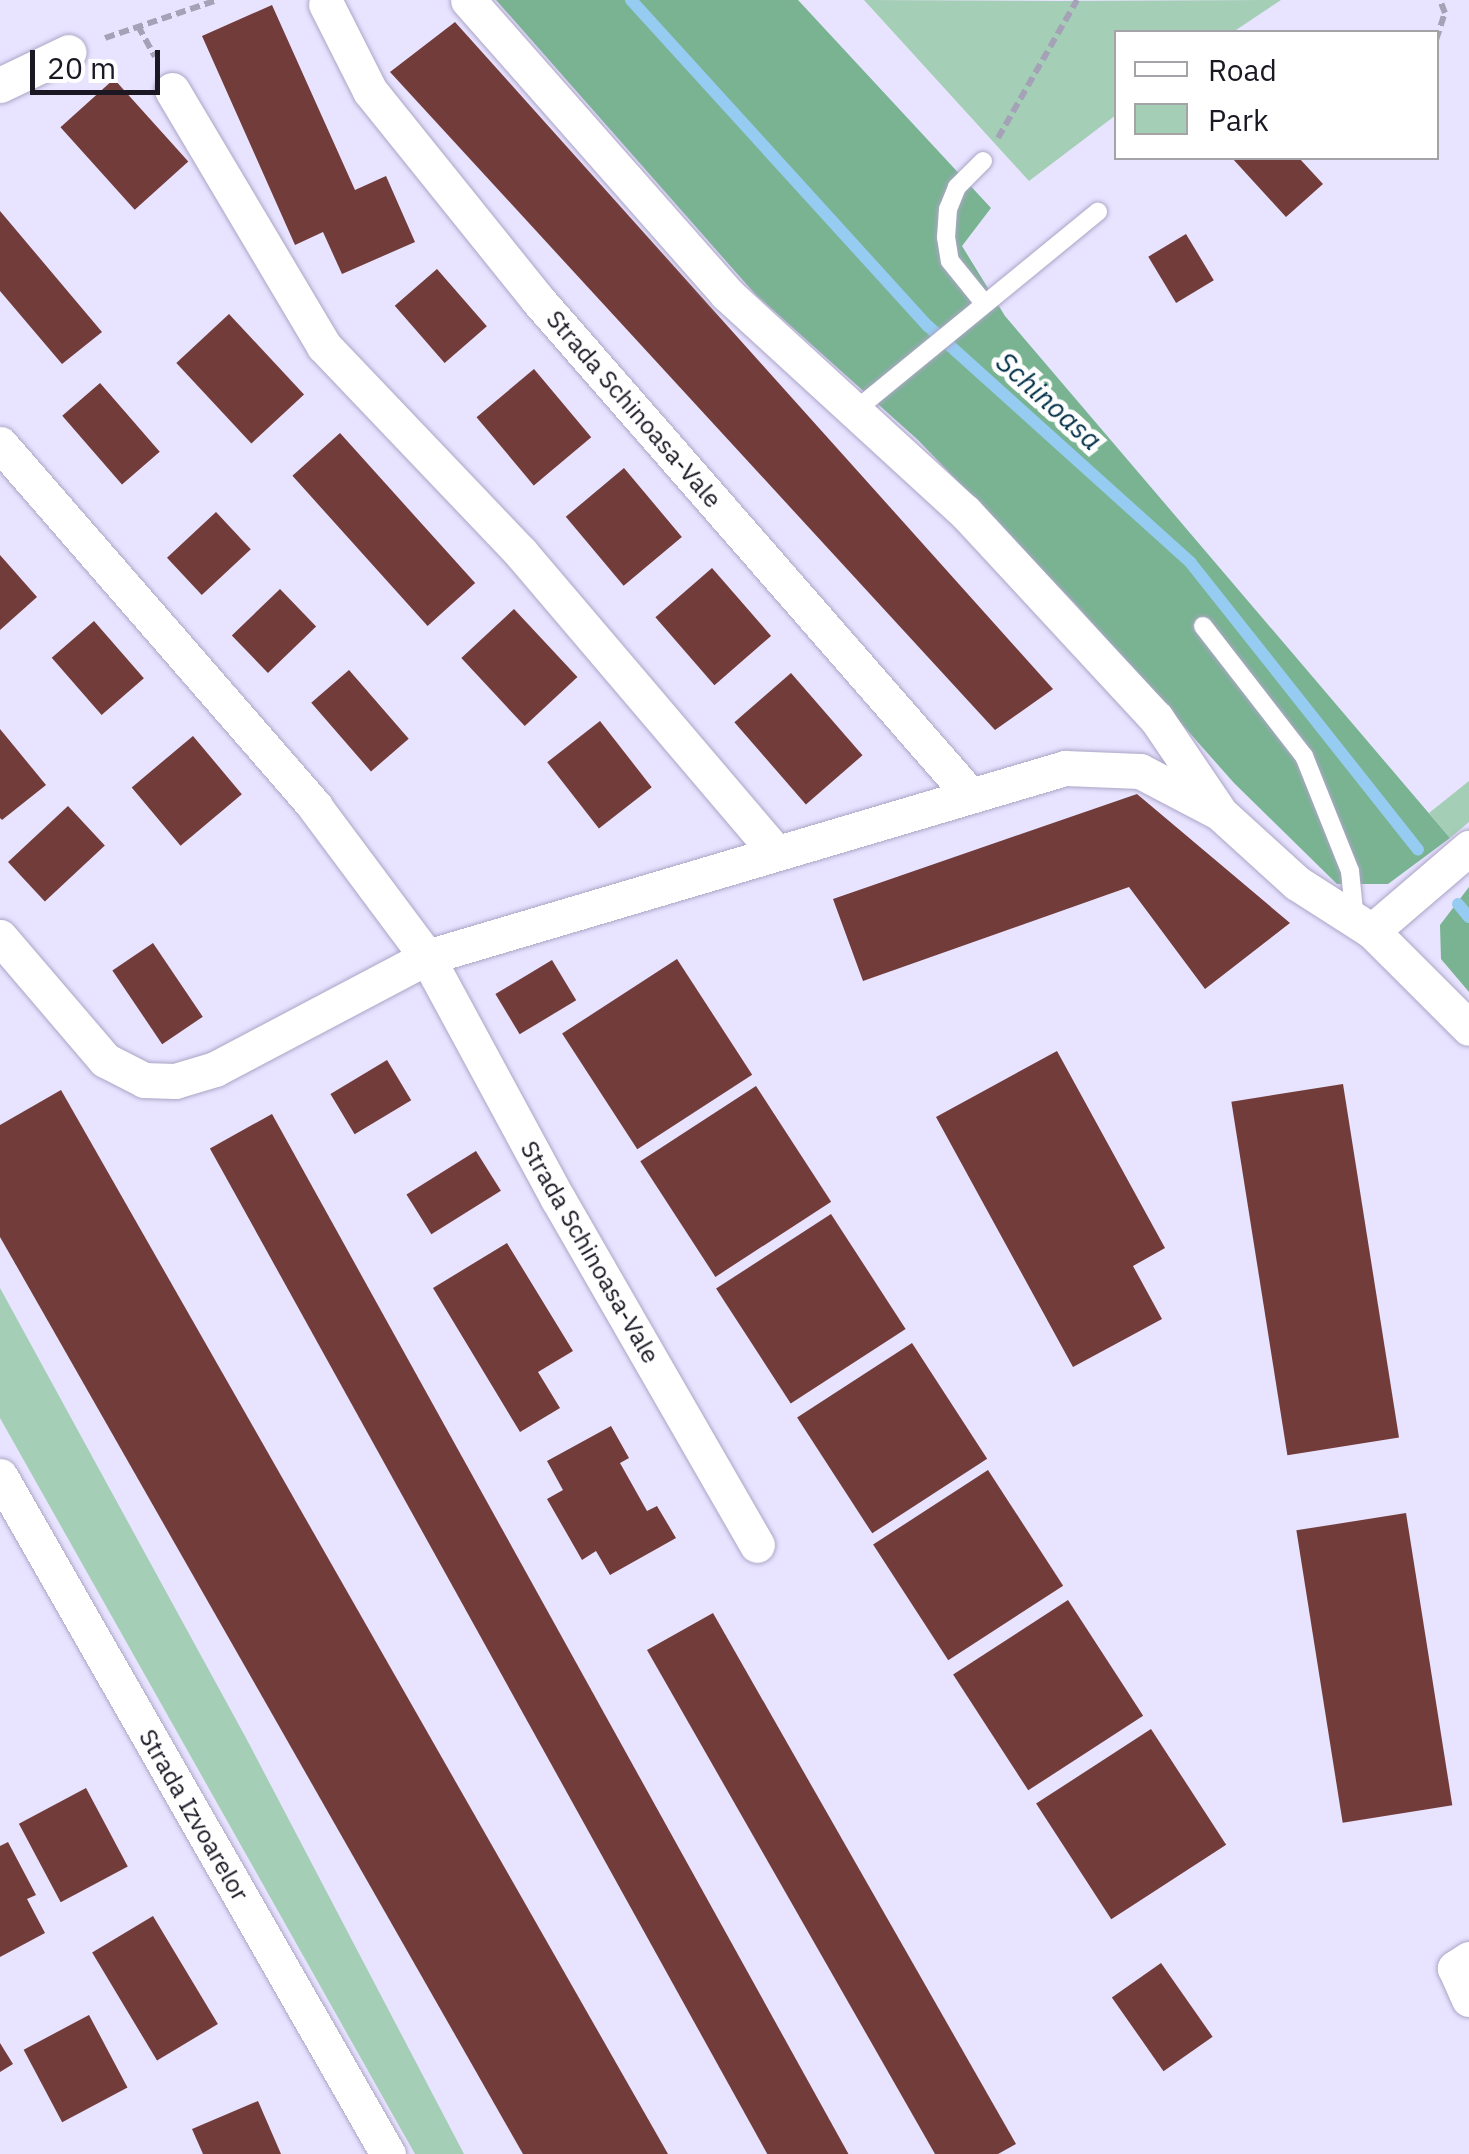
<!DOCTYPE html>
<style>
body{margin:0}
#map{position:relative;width:1469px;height:2154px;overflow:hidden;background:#e8e3ff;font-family:"IBM Plex Sans",sans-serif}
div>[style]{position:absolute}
.green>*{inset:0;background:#a4ceb5}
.forest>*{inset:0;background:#79b392}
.stream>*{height:12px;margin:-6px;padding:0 6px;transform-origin:6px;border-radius:6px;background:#96ccf1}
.building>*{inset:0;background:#723c3a;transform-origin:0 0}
.path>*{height:6px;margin-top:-3px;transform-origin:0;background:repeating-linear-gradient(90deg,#a5a1b7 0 10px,transparent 0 15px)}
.roads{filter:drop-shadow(0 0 2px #aca5c6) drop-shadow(0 0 2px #aca5c6)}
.service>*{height:18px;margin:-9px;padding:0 9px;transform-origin:9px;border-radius:9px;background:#fff}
.minor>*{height:35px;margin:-17.5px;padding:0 17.5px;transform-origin:17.5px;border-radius:17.5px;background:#fff}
span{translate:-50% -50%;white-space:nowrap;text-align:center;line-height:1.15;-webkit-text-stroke:10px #fff;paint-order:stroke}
.street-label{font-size:25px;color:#1b1824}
.water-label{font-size:28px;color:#022f48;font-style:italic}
.legend{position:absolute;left:1114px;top:30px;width:325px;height:130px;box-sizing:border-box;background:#fff;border:2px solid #a4a3a7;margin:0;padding:12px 18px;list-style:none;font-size:30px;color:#1b1824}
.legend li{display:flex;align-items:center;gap:20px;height:50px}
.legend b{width:50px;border:2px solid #a4a3a7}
.scale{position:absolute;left:30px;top:50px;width:130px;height:45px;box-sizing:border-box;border:5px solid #1b1824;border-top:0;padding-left:12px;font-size:30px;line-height:35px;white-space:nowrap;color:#1b1824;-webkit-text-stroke:8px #fff;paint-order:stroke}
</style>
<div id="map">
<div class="green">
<i style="clip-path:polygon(864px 0,1058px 1px,1281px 0,1233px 32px,1116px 32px,1116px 115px,1029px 181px)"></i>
<i style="clip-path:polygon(1469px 781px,1469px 822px,1450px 838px,1429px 813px)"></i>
<i style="clip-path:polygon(0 1288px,246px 1738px,464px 2154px,415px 2154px,0 1418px)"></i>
</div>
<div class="forest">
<i style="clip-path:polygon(496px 0,798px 0,991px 208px,962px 246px,1005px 316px,1450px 838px,1388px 884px,1337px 884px,1234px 783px,1077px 606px,918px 440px,755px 294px)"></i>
<i style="clip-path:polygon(1469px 887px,1469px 992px,1441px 959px,1440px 925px)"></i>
</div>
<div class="stream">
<i style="left:631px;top:0;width:441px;rotate:47.7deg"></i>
<i style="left:928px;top:326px;width:353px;rotate:42deg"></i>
<i style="left:1190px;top:562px;width:367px;rotate:51.6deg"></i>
<i style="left:1458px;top:904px;width:17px;rotate:50deg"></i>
</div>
<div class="building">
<i style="clip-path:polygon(272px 5px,355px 190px,386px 176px,415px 242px,342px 274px,323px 232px,295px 245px,202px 36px)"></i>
<i style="clip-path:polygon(455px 22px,1053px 689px,995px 730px,390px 72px)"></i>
<i style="left:114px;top:79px;width:111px;height:72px;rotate:48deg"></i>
<i style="clip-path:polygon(1232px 158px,1299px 158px,1323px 184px,1286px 217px)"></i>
<i style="clip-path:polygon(0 211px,102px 332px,62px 364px,0 291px)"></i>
<i style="left:1186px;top:234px;width:54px;height:44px;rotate:59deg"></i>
<i style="left:437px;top:269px;width:76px;height:56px;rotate:49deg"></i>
<i style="left:229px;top:314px;width:110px;height:72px;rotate:47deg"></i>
<i style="left:534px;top:369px;width:89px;height:75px;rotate:50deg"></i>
<i style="left:100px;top:383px;width:91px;height:50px;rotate:49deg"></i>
<i style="left:340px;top:433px;width:202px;height:64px;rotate:48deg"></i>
<i style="left:624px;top:468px;width:90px;height:76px;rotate:50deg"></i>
<i style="left:216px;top:512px;width:51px;height:67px;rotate:47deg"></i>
<i style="clip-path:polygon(0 555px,37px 597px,0 630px)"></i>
<i style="left:712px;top:568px;width:90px;height:75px;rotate:49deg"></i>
<i style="left:280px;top:589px;width:52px;height:67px;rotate:46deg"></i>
<i style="left:514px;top:609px;width:93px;height:72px;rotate:47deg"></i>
<i style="left:94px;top:621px;width:76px;height:56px;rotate:49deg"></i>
<i style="left:349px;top:670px;width:91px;height:50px;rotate:49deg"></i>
<i style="left:791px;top:673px;width:109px;height:75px;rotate:49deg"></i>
<i style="left:600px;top:721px;width:84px;height:67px;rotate:52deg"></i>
<i style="clip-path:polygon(0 729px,46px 785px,2px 820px,0 818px)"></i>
<i style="left:193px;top:736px;width:76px;height:80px;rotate:50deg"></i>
<i style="clip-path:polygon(1137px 794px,1290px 923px,1205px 989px,1129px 887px,863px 981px,833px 899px)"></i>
<i style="left:68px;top:806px;width:54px;height:82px;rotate:47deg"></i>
<i style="left:153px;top:943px;width:89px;height:49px;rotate:56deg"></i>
<i style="left:677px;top:959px;width:138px;height:137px;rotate:57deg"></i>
<i style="left:552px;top:960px;width:47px;height:66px;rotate:59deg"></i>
<i style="clip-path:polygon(1057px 1051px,1165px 1248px,1133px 1266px,1162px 1319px,1073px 1367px,936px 1117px)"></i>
<i style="left:387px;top:1060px;width:47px;height:66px;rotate:59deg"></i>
<i style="left:1343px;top:1084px;width:358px;height:113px;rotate:81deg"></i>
<i style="left:756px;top:1086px;width:138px;height:138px;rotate:57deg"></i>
<i style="clip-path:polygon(61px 1090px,668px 2154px,523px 2154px,0 1237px,0 1125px)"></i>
<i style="left:272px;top:1114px;width:1194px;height:71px;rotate:61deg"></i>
<i style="left:476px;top:1151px;width:47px;height:82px;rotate:58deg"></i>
<i style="left:831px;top:1214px;width:137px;height:137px;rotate:57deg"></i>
<i style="clip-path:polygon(507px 1243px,573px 1351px,538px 1372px,560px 1408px,520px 1432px,433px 1288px)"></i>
<i style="left:912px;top:1343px;width:138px;height:137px;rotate:57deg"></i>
<i style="clip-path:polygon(611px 1426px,629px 1458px,620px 1463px,647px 1511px,657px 1506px,676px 1538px,610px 1575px,596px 1551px,582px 1560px,547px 1499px,563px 1490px,547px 1461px)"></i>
<i style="left:988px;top:1470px;width:138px;height:137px;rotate:57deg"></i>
<i style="left:1406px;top:1513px;width:296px;height:111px;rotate:81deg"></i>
<i style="left:1068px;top:1600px;width:138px;height:137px;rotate:57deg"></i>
<i style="clip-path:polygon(713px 1613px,1016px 2144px,998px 2154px,935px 2154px,647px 1650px)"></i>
<i style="left:1151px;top:1729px;width:138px;height:137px;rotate:57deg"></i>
<i style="left:86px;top:1788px;width:89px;height:76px;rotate:62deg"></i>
<i style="clip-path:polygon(8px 1842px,36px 1895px,27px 1899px,45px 1933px,0 1957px,0 1846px)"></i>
<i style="left:153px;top:1916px;width:126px;height:71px;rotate:59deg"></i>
<i style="left:1161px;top:1963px;width:90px;height:60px;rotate:55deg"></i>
<i style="left:89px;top:2015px;width:82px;height:74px;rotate:62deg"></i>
<i style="clip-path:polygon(0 2043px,13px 2064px,0 2072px)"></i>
<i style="clip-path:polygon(258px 2101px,281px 2154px,203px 2154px,192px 2129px)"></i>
</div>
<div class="path">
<i style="left:138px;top:26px;width:35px;rotate:61deg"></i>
<i style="left:105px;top:38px;width:118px;rotate:-18.7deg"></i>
<i style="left:1436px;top:40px;width:28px;rotate:-72deg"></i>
<i style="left:1445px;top:13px;width:14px;rotate:-111deg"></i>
<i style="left:998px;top:138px;width:159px;rotate:-60.2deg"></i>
</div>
<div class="roads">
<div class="service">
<i style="left:983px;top:161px;width:37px;rotate:135deg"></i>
<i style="left:957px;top:187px;width:24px;rotate:112deg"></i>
<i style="left:948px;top:209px;width:28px;rotate:94deg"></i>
<i style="left:946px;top:237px;width:24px;rotate:81deg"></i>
<i style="left:950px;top:261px;width:54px;rotate:51deg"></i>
<i style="left:852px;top:413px;width:318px;rotate:-39.3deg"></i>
<i style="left:1203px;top:626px;width:165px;rotate:52.2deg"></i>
<i style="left:1304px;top:756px;width:124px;rotate:68.2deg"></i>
<i style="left:1350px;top:871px;width:49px;rotate:84.2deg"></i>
</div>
<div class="minor">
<i style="left:468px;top:0;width:392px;rotate:48.6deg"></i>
<i style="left:727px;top:294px;width:323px;rotate:42.5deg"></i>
<i style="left:965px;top:512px;width:281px;rotate:47.2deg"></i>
<i style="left:1156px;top:718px;width:109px;rotate:55.9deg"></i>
<i style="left:326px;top:4px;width:97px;rotate:63.2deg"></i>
<i style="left:370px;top:91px;width:268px;rotate:51.2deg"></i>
<i style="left:538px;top:300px;width:657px;rotate:48.89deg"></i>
<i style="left:0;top:85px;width:76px;rotate:-25.6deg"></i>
<i style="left:172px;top:90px;width:298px;rotate:59.3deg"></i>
<i style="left:324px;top:346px;width:286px;rotate:46.4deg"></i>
<i style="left:521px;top:553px;width:392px;rotate:49.6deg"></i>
<i style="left:0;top:444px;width:481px;rotate:49deg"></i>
<i style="left:315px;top:807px;width:187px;rotate:53.3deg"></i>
<i style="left:427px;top:957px;width:275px;rotate:61.6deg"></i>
<i style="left:558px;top:1199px;width:399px;rotate:60.1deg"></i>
<i style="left:1372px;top:931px;width:128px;rotate:-40.6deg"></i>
<i style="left:0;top:937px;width:162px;rotate:49.5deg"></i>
<i style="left:105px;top:1060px;width:44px;rotate:27.1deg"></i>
<i style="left:144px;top:1080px;width:31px;rotate:2deg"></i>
<i style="left:175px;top:1081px;width:42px;rotate:-16.7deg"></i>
<i style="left:215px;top:1069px;width:240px;rotate:-27.8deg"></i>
<i style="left:427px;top:957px;width:665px;rotate:-16.5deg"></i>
<i style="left:1065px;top:768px;width:75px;rotate:2.3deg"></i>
<i style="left:1140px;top:771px;width:90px;rotate:27.7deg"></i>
<i style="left:1220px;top:813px;width:104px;rotate:42.3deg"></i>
<i style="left:1297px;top:883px;width:89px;rotate:32.6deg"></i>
<i style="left:1372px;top:931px;width:137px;rotate:45deg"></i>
<i style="left:0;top:1476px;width:781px;rotate:60.22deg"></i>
<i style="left:1469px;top:1959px;width:17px;rotate:147deg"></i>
<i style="left:1455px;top:1968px;width:34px;rotate:66deg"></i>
</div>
</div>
<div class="street-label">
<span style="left:634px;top:409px;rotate:49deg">Strada Schinoasa-Vale</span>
<span style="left:590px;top:1252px;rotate:60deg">Strada Schinoasa-Vale</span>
<span style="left:194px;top:1815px;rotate:60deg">Strada Izvoarelor</span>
</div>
<div class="water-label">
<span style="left:1049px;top:401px;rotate:42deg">Schinoasa</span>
</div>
<ul class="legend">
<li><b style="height:12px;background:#fff"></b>Road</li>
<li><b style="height:28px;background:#a4ceb5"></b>Park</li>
</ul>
<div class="scale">20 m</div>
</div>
